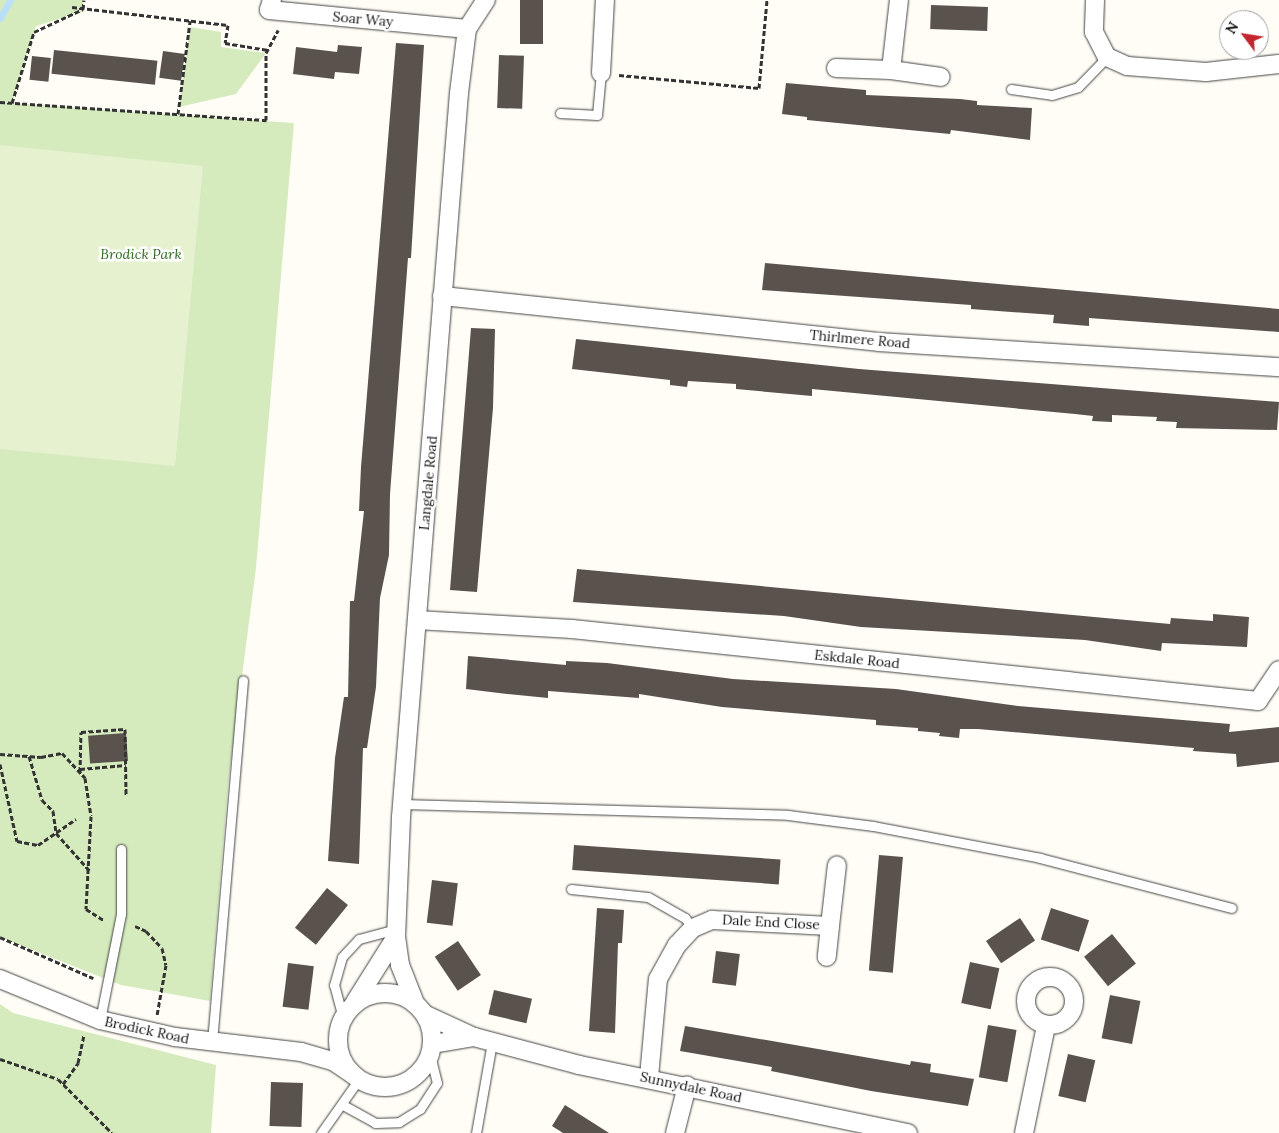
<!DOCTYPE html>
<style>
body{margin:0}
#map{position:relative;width:1279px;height:1133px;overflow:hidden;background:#fffdf5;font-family:Lora,serif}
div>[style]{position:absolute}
.green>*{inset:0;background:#d5ebbd}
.pitch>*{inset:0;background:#e6f2cf}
.stream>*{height:7px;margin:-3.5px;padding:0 3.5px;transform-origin:3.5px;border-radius:3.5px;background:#b9e0f7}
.building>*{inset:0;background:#5a524d;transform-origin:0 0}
.path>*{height:3px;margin-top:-1.5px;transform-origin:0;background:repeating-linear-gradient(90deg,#333 0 5px,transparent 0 7.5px)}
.roads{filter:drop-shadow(0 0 1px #444) drop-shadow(0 0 1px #444)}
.lane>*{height:9px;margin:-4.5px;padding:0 4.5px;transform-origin:4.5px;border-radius:4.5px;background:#fff}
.street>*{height:18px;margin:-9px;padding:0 9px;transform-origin:9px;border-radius:9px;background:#fff}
.street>.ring{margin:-9px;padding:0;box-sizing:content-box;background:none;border:18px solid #fff;border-radius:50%}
span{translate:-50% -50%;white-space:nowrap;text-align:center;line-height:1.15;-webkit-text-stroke:5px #fff;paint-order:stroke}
.street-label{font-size:14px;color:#111}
.park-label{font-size:14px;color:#2f6b1f;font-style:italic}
.north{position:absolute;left:1219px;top:10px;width:50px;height:50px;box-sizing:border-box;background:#fff;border:1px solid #a0a0a0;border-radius:50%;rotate:301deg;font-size:14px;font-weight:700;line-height:20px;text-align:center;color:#111}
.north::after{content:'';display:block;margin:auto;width:18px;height:22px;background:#c4262e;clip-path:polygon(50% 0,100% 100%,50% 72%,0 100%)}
</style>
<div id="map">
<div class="green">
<i style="clip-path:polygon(0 0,84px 0,82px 12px,36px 26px,12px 103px,294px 123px,256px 568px,228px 784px,210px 1001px,121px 985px,0 937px)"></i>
<i style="clip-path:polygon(190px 27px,221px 32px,221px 47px,266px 53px,236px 94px,179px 107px)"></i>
<i style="clip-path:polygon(0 1004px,13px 1013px,216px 1065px,211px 1133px,0 1133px)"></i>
</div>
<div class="pitch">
<i style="clip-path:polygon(0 145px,203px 166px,175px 466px,0 449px)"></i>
</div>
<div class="stream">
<i style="left:0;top:18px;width:21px;rotate:-61deg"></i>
</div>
<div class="building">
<i style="left:520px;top:0;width:23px;height:44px"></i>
<i style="left:931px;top:5px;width:57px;height:24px;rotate:2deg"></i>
<i style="clip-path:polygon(396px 43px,424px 45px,411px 258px,408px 258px,390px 494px,389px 555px,380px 598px,376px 687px,367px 748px,363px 748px,359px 864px,328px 861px,335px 758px,344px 697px,348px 697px,350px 601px,354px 601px,364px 511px,359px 511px,361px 467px)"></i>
<i style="clip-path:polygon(338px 45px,362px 47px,359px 74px,335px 72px,334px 79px,293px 74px,296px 47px,337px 52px)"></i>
<i style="left:54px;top:50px;width:104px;height:24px;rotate:6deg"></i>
<i style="left:163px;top:51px;width:22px;height:27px;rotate:8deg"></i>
<i style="left:499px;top:55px;width:25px;height:53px;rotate:2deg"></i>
<i style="left:32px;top:56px;width:19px;height:24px;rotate:6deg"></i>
<i style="clip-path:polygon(786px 83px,866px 90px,866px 95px,960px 99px,977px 101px,977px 105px,1032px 108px,1030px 140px,951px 130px,950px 134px,807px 120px,807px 117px,782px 114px)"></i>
<i style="clip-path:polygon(765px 263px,1279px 309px,1279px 332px,1089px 318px,1089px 326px,1053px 323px,1054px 315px,971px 309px,971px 305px,762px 290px)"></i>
<i style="clip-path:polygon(471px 328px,495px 329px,493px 408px,477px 592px,450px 590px)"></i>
<i style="clip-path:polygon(576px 339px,859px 369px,1279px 402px,1277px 430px,1176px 428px,1177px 422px,1156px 421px,1157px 417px,1112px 415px,1112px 422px,1092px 421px,1093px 416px,1075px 414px,812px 389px,812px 396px,736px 389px,736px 384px,688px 381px,687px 387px,670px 385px,670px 380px,572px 369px)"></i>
<i style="clip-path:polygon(577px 569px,1170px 624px,1171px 618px,1213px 621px,1213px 614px,1249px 617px,1247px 647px,1162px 643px,1161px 651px,1085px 640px,861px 627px,784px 616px,573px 602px)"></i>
<i style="clip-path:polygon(468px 656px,566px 665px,566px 661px,607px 663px,733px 679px,896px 689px,1018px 706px,1230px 724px,1229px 732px,1279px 727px,1279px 762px,1237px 767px,1236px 754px,1193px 751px,1194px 748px,978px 729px,960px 729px,959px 738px,939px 736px,940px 733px,918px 731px,918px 728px,876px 725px,876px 720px,722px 707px,639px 694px,639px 698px,548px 691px,548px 698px,507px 694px,466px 689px)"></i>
<i style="left:126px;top:733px;width:28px;height:38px;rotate:86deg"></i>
<i style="left:574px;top:845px;width:207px;height:25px;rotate:4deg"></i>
<i style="left:879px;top:855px;width:24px;height:116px;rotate:5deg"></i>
<i style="left:432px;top:880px;width:26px;height:43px;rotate:7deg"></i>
<i style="left:327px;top:888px;width:27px;height:51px;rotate:39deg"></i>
<i style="clip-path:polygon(597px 908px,624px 910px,622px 943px,618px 943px,615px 1033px,589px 1031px)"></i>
<i style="left:1051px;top:908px;width:40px;height:33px;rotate:18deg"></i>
<i style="left:1020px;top:918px;width:27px;height:41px;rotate:56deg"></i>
<i style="left:1112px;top:934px;width:38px;height:36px;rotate:51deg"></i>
<i style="left:458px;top:941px;width:41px;height:28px;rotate:56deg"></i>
<i style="left:716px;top:951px;width:24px;height:32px;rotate:7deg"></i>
<i style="left:970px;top:962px;width:30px;height:42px;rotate:12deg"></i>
<i style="left:288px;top:963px;width:26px;height:44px;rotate:7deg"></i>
<i style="left:494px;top:990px;width:39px;height:25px;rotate:13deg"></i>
<i style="left:1110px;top:995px;width:31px;height:44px;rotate:11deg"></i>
<i style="left:988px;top:1025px;width:29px;height:53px;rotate:10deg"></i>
<i style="clip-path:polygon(685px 1026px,910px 1065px,911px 1061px,931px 1064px,930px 1072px,974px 1079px,968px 1106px,871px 1091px,771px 1071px,772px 1067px,680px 1051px)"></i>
<i style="left:1068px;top:1054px;width:28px;height:43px;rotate:13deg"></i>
<i style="left:271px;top:1082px;width:32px;height:44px;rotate:2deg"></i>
<i style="clip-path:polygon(565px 1105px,609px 1133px,563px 1133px,552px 1126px)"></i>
</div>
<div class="path">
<i style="left:72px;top:7px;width:157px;rotate:6.6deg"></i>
<i style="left:228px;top:25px;width:18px;rotate:99deg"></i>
<i style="left:225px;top:43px;width:44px;rotate:9.2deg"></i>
<i style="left:619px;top:75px;width:141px;rotate:5.3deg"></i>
<i style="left:759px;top:88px;width:88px;rotate:-84.8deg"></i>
<i style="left:0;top:102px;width:267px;rotate:3.9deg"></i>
<i style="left:266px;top:120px;width:67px;rotate:-90deg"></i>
<i style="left:266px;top:53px;width:26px;rotate:-62deg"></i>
<i style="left:12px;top:103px;width:74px;rotate:-72.8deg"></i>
<i style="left:34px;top:32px;width:54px;rotate:-25.1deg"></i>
<i style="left:83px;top:9px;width:9px;rotate:-84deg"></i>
<i style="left:178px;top:114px;width:94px;rotate:-82.6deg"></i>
<i style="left:0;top:754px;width:41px;rotate:4.2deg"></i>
<i style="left:41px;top:757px;width:21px;rotate:-11deg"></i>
<i style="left:62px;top:753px;width:34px;rotate:47deg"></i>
<i style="left:85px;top:778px;width:38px;rotate:81deg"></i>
<i style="left:91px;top:816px;width:93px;rotate:93.1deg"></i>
<i style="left:86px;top:909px;width:22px;rotate:32deg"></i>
<i style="left:29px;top:756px;width:46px;rotate:73.5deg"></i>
<i style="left:42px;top:800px;width:16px;rotate:45deg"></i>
<i style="left:53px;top:811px;width:22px;rotate:82deg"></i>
<i style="left:56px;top:833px;width:50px;rotate:48.3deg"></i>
<i style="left:0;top:764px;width:79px;rotate:77.6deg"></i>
<i style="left:17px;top:841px;width:21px;rotate:11deg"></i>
<i style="left:38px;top:845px;width:46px;rotate:-34.4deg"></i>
<i style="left:80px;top:769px;width:46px;rotate:-5deg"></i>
<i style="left:80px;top:772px;width:40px;rotate:-88.6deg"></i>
<i style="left:81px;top:732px;width:44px;rotate:-3.9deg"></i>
<i style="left:125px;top:729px;width:66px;rotate:89.1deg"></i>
<i style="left:135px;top:926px;width:12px;rotate:24deg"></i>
<i style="left:146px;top:931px;width:23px;rotate:47deg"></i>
<i style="left:162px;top:948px;width:17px;rotate:77deg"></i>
<i style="left:166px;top:965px;width:51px;rotate:100.2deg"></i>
<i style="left:0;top:937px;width:102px;rotate:23.8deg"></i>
<i style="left:0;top:1059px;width:61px;rotate:19deg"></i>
<i style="left:58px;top:1079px;width:76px;rotate:45deg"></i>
<i style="left:63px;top:1084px;width:26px;rotate:-54deg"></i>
<i style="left:78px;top:1063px;width:29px;rotate:-78deg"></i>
</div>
<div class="roads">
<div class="lane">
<i style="left:1011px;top:89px;width:41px;rotate:8.3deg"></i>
<i style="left:1052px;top:95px;width:27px;rotate:-17deg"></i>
<i style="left:1078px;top:87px;width:42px;rotate:-46deg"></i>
<i style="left:560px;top:113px;width:37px;rotate:3deg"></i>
<i style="left:597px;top:115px;width:42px;rotate:-84.6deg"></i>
<i style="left:402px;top:804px;width:386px;rotate:1.6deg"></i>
<i style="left:788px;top:815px;width:86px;rotate:7.4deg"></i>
<i style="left:873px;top:826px;width:170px;rotate:10.8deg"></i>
<i style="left:1040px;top:858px;width:198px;rotate:14.6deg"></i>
<i style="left:571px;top:889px;width:77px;rotate:5.9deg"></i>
<i style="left:648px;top:897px;width:43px;rotate:29.6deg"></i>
<i style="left:685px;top:918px;width:13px;rotate:51deg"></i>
<i style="left:343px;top:1018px;width:34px;rotate:-105deg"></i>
<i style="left:334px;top:985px;width:29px;rotate:-74deg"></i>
<i style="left:342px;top:957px;width:25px;rotate:-47deg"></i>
<i style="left:359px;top:939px;width:38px;rotate:-15deg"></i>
<i style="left:100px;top:1020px;width:108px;rotate:-78.8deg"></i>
<i style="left:121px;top:914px;width:65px;rotate:-90deg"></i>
<i style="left:212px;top:1042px;width:363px;rotate:-85.1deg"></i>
<i style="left:343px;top:1105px;width:37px;rotate:29deg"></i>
<i style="left:375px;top:1123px;width:24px;rotate:-2deg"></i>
<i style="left:399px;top:1122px;width:25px;rotate:-32deg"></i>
<i style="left:420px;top:1109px;width:31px;rotate:-57deg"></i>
<i style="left:437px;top:1083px;width:29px;rotate:-104deg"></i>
<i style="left:321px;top:1133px;width:66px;rotate:-54.9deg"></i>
<i style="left:476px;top:1133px;width:92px;rotate:-80deg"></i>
</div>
<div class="street">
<i style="left:272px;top:0;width:10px;rotate:107deg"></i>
<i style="left:269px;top:10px;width:199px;rotate:5.5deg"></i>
<i style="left:1095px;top:0;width:32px;rotate:92deg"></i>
<i style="left:1094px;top:32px;width:28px;rotate:63deg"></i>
<i style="left:1107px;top:57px;width:22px;rotate:24deg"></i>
<i style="left:1127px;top:66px;width:79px;rotate:4.3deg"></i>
<i style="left:1206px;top:72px;width:73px;rotate:-6.3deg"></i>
<i style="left:836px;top:68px;width:55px;rotate:2.1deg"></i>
<i style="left:891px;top:70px;width:70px;rotate:-83.5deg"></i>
<i style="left:891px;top:70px;width:50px;rotate:8deg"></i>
<i style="left:601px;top:73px;width:73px;rotate:-86.9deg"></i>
<i style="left:442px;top:296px;width:439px;rotate:6deg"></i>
<i style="left:879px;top:342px;width:401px;rotate:3.6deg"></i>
<i style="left:417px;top:620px;width:155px;rotate:3.3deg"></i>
<i style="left:572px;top:629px;width:690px;rotate:5.99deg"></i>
<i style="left:1258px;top:701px;width:37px;rotate:-56deg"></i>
<i style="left:830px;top:926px;width:61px;rotate:-83.5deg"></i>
<i class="ring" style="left:1026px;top:977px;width:30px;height:30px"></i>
<i style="left:0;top:979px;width:108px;rotate:22.3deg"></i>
<i style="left:100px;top:1020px;width:77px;rotate:12.8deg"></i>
<i style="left:175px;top:1037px;width:127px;rotate:6.8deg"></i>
<i style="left:301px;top:1052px;width:33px;rotate:16deg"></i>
<i style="left:333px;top:1061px;width:25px;rotate:34deg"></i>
<i class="ring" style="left:338px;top:993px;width:76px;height:76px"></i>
<i style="left:355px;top:1002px;width:77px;rotate:-57.8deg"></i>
<i style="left:415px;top:1003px;width:41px;rotate:-111.5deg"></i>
<i style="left:400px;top:965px;width:28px;rotate:-98deg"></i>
<i style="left:396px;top:937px;width:120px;rotate:-87.6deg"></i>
<i style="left:401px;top:817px;width:726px;rotate:-85.42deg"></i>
<i style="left:459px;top:93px;width:64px;rotate:-82.9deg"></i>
<i style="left:467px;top:29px;width:35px;rotate:-57deg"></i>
<i style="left:426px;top:1015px;width:53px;rotate:24.6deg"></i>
<i style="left:474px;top:1037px;width:109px;rotate:14.9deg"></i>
<i style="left:579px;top:1065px;width:336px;rotate:11.7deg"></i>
<i style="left:433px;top:1044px;width:42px;rotate:-9.7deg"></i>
<i style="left:649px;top:1077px;width:98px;rotate:-84.8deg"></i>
<i style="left:658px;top:979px;width:39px;rotate:-61deg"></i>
<i style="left:677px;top:945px;width:23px;rotate:-47deg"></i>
<i style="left:693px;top:928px;width:21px;rotate:-23deg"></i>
<i style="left:712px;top:920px;width:118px;rotate:2.9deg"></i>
<i style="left:830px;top:926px;width:31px;rotate:96deg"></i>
<i style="left:675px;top:1133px;width:49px;rotate:-75.7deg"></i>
<i style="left:1024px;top:1133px;width:109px;rotate:-78.4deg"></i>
</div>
</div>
<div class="street-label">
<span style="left:363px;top:19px;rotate:5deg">Soar Way</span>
<span style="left:860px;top:339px;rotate:5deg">Thirlmere Road</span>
<span style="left:428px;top:483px;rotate:-85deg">Langdale Road</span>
<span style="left:857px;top:659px;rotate:6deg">Eskdale Road</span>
<span style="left:771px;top:922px;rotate:3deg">Dale End Close</span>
<span style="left:147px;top:1030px;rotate:12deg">Brodick Road</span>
<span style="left:691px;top:1087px;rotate:12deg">Sunnydale Road</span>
</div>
<div class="park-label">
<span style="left:141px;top:254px">Brodick Park</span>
</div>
<div class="north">N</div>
</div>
